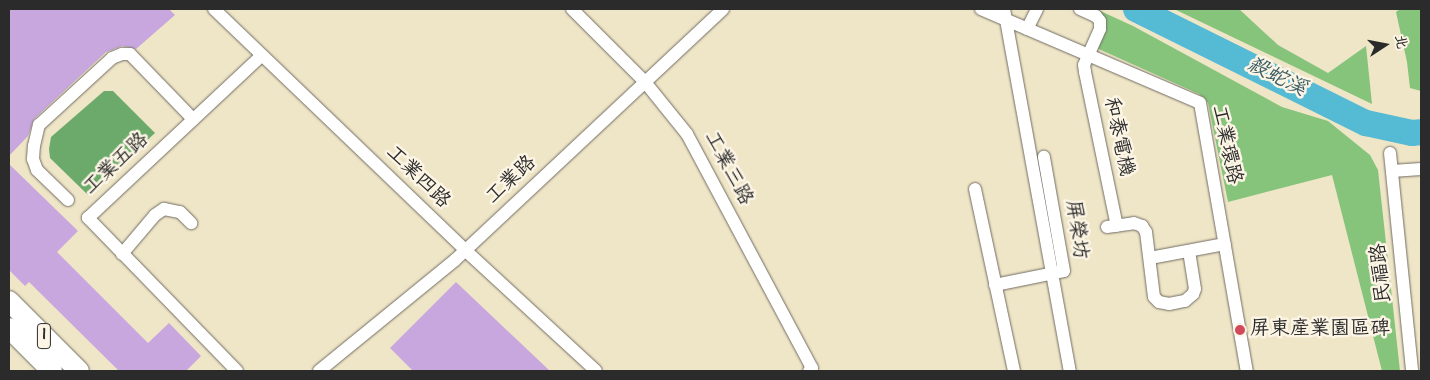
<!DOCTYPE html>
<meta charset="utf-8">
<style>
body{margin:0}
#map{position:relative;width:1430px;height:380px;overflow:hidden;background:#efe5c7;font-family:Dekko,"LXGW WenKai TC",sans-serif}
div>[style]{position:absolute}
.green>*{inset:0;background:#86c47b}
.forest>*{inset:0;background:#6caa6b}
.river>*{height:26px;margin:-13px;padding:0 13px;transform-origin:13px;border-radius:13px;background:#55bad4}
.building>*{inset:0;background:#c8a7df}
.roads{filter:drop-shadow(0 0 1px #706c62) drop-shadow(0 0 1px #706c62)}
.street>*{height:12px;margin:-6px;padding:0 6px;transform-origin:6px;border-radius:6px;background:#fff}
.primary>*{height:20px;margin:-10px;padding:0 10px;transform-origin:10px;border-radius:10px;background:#fff}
.dots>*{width:14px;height:14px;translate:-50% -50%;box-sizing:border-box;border:2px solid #fcf5e5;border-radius:50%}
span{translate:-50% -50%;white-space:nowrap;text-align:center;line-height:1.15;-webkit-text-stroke:5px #fcf5e5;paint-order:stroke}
.shield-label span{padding:1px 4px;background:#fcf5e5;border:1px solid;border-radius:4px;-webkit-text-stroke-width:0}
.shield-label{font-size:19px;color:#2b2b2b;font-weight:700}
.street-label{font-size:20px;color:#2b2b2b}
.poi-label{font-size:20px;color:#2b2b2b}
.left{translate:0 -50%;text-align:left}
.water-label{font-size:21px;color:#3a5d66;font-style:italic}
.frame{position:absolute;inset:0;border:10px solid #2b2b2b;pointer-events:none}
.north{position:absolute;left:1360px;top:20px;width:50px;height:50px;-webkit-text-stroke:4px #fcf5e5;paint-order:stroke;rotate:79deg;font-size:14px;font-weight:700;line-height:20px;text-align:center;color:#2b2b2b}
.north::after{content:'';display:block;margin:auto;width:18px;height:22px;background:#2b2b2b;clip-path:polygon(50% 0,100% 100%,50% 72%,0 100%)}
</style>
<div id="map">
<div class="green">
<i style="clip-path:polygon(1080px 9px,1096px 9px,1133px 26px,1282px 107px,1328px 121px,1370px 155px,1378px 170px,1400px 371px,1382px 371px,1332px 175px,1228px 202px,1208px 103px,1199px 94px,1092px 46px,1100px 21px)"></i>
<i style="clip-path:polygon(1174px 9px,1239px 9px,1278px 45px,1328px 73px,1366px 46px,1372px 104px)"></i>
<i style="clip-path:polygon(1400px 9px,1421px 9px,1421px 91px,1410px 88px,1407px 62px,1396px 12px)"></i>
</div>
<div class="forest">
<i style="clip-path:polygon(104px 91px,113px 91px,155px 133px,88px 195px,50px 158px,49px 149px,51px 137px)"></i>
</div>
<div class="river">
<i style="left:1136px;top:9px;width:257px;rotate:26.4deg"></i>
<i style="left:1366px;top:123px;width:47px;rotate:12.3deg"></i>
<i style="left:1412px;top:133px;width:9px;rotate:-6deg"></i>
</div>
<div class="building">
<i style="clip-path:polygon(9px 9px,169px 9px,175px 15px,136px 49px,122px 46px,106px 52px,34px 119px,28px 136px,9px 156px)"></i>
<i style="clip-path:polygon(9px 164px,78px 231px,57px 252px,148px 343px,169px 323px,201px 356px,186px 371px,119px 371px,29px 282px,25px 286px,9px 270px)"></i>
<i style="clip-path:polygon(456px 282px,550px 371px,413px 371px,390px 348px)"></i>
</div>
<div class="roads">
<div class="street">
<i style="left:214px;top:9px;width:348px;rotate:43.8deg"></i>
<i style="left:465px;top:250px;width:178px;rotate:42.7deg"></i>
<i style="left:572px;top:9px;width:103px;rotate:45deg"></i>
<i style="left:645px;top:82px;width:67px;rotate:51.1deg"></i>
<i style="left:687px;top:134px;width:265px;rotate:61.9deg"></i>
<i style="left:812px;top:368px;width:4px;rotate:135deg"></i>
<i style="left:981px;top:9px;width:238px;rotate:23.2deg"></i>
<i style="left:1200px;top:103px;width:272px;rotate:80.1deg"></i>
<i style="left:1004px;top:9px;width:368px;rotate:79.7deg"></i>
<i style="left:1080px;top:9px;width:17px;rotate:24deg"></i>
<i style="left:1096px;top:16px;width:6px;rotate:51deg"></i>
<i style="left:1100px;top:21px;width:8px;rotate:90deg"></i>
<i style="left:1100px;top:29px;width:39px;rotate:114deg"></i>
<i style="left:1084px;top:65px;width:7px;rotate:82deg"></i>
<i style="left:1085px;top:72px;width:157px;rotate:78.3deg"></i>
<i style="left:1027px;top:29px;width:22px;rotate:-63deg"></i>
<i style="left:1390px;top:153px;width:219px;rotate:84.2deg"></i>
<i style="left:1392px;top:171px;width:29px;rotate:-4deg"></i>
<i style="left:975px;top:189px;width:186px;rotate:77.9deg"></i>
<i style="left:68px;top:200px;width:43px;rotate:-135.9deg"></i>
<i style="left:37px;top:170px;width:12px;rotate:-110deg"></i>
<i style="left:33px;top:159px;width:13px;rotate:-86deg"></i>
<i style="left:34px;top:146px;width:22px;rotate:-77deg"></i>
<i style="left:39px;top:125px;width:99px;rotate:-42.5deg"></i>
<i style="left:112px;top:58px;width:11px;rotate:-22deg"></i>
<i style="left:122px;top:54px;width:8px"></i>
<i style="left:130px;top:54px;width:91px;rotate:45.9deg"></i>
<i style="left:1107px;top:227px;width:27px;rotate:-8deg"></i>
<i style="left:1134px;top:223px;width:9px;rotate:21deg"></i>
<i style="left:1142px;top:226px;width:7px;rotate:56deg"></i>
<i style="left:1146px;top:232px;width:65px;rotate:83deg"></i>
<i style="left:1154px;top:297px;width:7px;rotate:45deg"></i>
<i style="left:1159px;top:302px;width:10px;rotate:11deg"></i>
<i style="left:1169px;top:304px;width:16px;rotate:-11deg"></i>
<i style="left:1185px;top:301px;width:11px;rotate:-41deg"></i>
<i style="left:1193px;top:294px;width:5px;rotate:-68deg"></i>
<i style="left:1195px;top:289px;width:38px;rotate:-99deg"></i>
<i style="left:122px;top:254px;width:51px;rotate:-49.8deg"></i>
<i style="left:155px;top:215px;width:11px;rotate:-34deg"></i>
<i style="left:164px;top:209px;width:16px;rotate:11deg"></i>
<i style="left:180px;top:212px;width:16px;rotate:45deg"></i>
<i style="left:1150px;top:258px;width:76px;rotate:-10.6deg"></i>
<i style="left:995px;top:285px;width:70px;rotate:-11.5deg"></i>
<i style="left:1064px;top:271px;width:116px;rotate:-100deg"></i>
<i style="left:237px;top:371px;width:214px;rotate:-134.2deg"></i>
<i style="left:88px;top:218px;width:238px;rotate:-43.1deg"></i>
<i style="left:319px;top:371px;width:176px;rotate:-39.2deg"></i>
<i style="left:455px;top:260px;width:367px;rotate:-43.1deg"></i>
</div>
<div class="primary">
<i style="left:9px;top:301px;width:99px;rotate:45deg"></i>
<i style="left:9px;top:328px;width:61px;rotate:45deg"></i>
</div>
</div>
<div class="dots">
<i style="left:1240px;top:330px;background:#d1495b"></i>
</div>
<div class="shield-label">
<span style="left:44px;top:336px">1</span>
</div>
<div class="street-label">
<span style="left:1117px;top:137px;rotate:78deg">和泰電機</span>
<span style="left:1225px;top:145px;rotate:78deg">工業環路</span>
<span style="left:117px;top:165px;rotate:-43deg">工業五路</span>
<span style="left:727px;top:169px;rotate:62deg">工業三路</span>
<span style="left:417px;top:178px;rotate:44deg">工業四路</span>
<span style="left:512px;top:181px;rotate:-43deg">工業路</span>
<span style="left:1075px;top:230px;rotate:82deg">屏榮坊</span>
<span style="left:1383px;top:273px;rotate:-96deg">民福路</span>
</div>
<div class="poi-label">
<span class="left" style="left:1250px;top:330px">屏東產業園區碑</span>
</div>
<div class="water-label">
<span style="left:1276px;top:78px;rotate:26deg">殺蛇溪</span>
</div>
<div class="frame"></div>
<div class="north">北</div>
</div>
